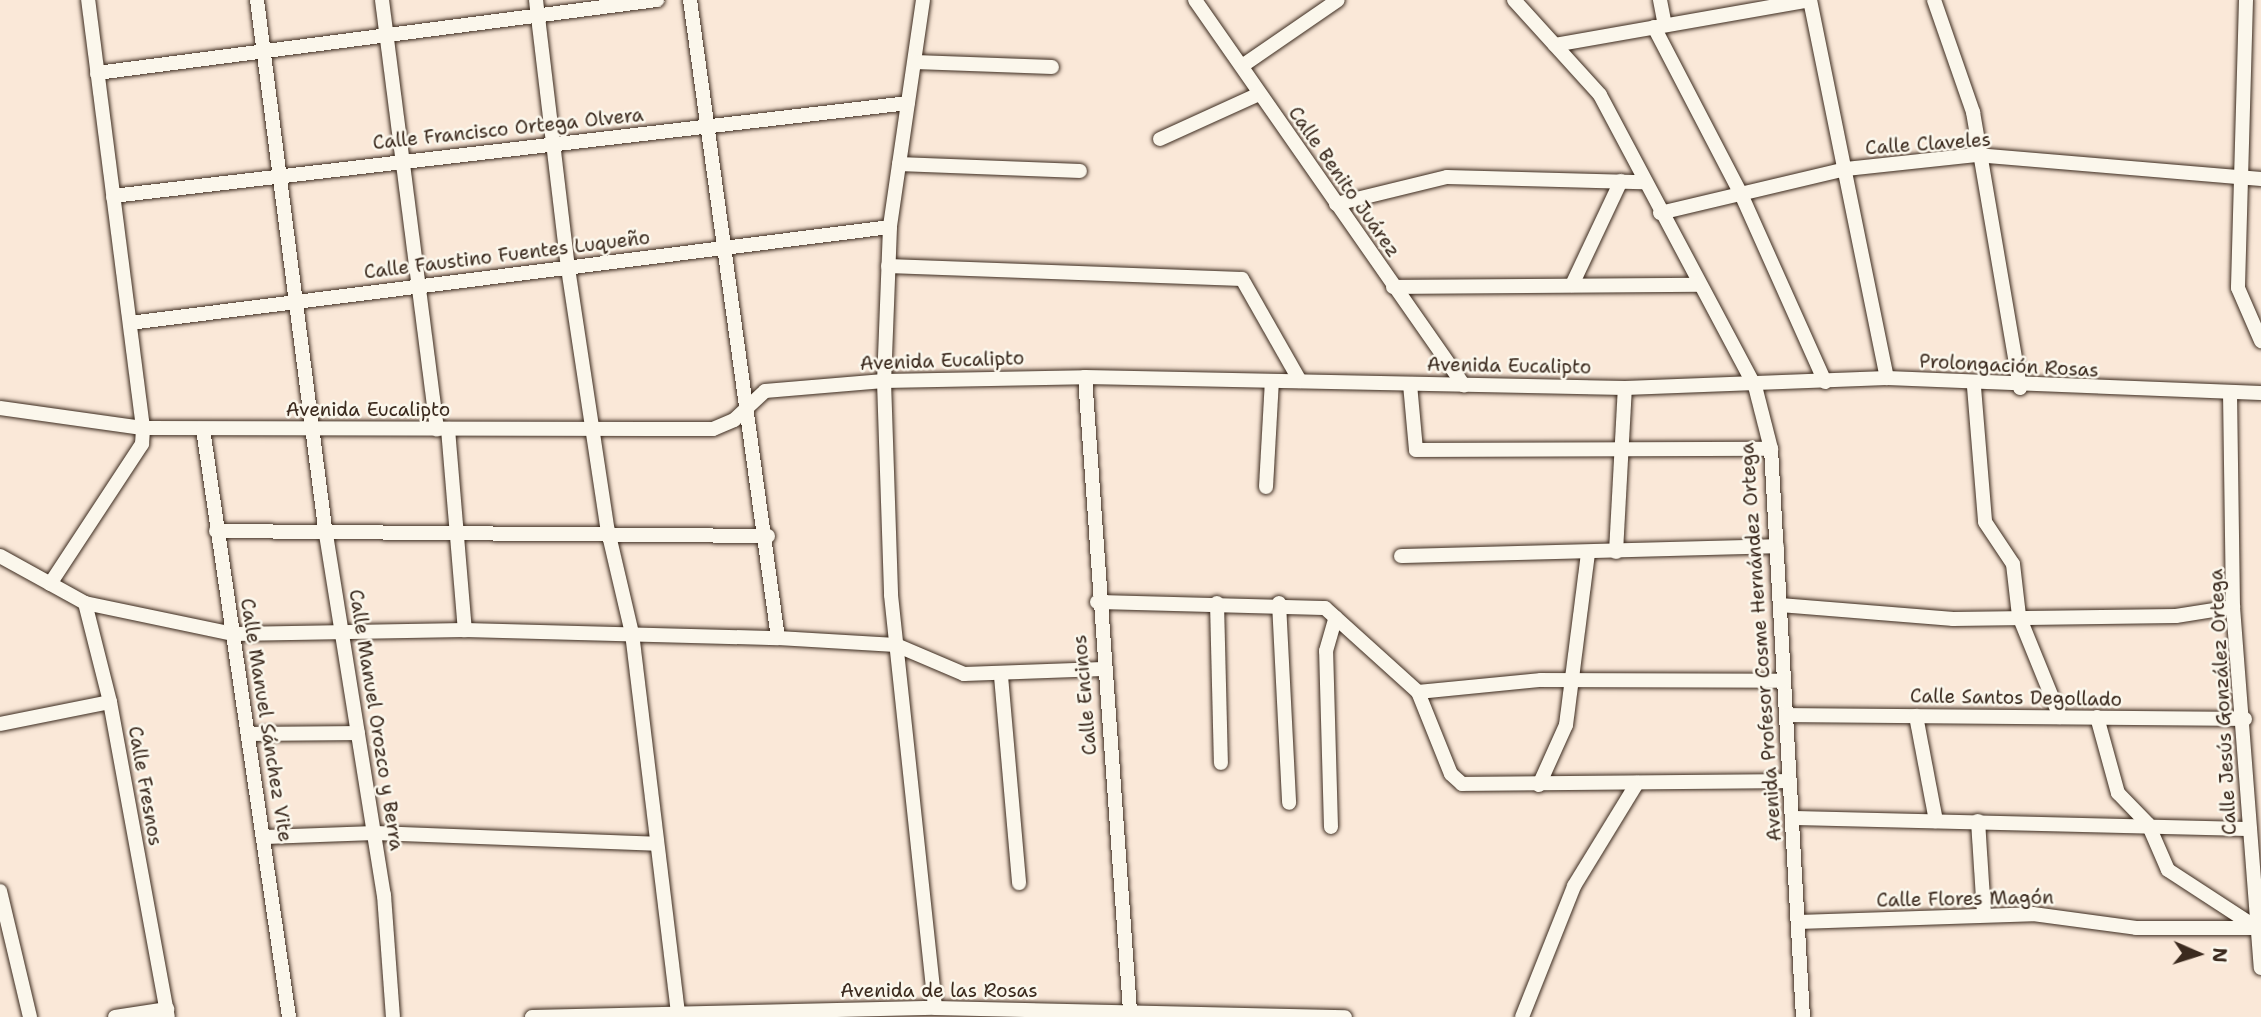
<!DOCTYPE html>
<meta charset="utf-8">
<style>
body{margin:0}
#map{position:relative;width:2261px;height:1017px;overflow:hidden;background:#fae8d8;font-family:"Shantell Sans",sans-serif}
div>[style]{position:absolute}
.roads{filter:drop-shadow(0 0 2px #3b2a1e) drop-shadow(0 0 2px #3b2a1e)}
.street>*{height:14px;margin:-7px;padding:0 7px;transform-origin:7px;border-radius:7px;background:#fbf7ec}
span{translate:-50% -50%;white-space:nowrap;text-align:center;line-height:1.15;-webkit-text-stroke:5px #fbf7ec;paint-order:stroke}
.street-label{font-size:19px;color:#3b2a1e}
.north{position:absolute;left:2163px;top:919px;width:70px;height:70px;-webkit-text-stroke:5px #fbf7ec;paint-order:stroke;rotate:93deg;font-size:19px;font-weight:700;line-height:28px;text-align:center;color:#3b2a1e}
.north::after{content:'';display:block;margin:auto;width:24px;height:32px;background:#3b2a1e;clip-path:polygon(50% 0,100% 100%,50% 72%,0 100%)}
</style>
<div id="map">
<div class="roads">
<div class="street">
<i style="left:257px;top:0;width:532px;rotate:82.66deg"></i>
<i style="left:325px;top:528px;width:372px;rotate:80.9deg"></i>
<i style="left:384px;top:895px;width:122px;rotate:85.8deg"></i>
<i style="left:382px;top:0;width:433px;rotate:82.7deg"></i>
<i style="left:536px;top:0;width:270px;rotate:83.2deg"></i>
<i style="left:568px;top:268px;width:266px;rotate:81.4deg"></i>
<i style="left:608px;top:531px;width:105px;rotate:76.8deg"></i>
<i style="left:632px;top:633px;width:382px;rotate:83.1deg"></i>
<i style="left:690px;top:0;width:644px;rotate:82.15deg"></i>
<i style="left:923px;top:0;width:229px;rotate:98.3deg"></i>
<i style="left:890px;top:227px;width:154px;rotate:92.2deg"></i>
<i style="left:884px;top:381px;width:214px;rotate:88.1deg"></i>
<i style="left:891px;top:595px;width:415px;rotate:83.9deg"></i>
<i style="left:1195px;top:0;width:470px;rotate:55.1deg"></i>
<i style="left:1514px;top:0;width:128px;rotate:47.8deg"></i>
<i style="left:1600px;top:95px;width:330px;rotate:62deg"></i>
<i style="left:1755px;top:386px;width:65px;rotate:75.7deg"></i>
<i style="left:1771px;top:449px;width:569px;rotate:86.78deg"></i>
<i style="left:1660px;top:0;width:25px;rotate:79deg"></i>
<i style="left:1810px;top:0;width:386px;rotate:78.5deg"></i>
<i style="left:1934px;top:0;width:119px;rotate:70.8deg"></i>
<i style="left:1973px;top:112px;width:280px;rotate:80.3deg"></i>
<i style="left:2246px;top:0;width:288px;rotate:91.6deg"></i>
<i style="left:2238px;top:288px;width:58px;rotate:66.5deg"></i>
<i style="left:1654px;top:27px;width:188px;rotate:62.5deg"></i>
<i style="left:1741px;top:194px;width:206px;rotate:65.9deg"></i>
<i style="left:1555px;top:45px;width:258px;rotate:-10deg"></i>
<i style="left:915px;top:62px;width:137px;rotate:2.1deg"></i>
<i style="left:1242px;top:66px;width:116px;rotate:-34.5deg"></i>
<i style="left:97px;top:73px;width:565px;rotate:-7.43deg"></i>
<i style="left:1160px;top:139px;width:109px;rotate:-24.4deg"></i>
<i style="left:899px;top:164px;width:181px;rotate:2.2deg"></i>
<i style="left:113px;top:196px;width:800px;rotate:-6.67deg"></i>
<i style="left:1336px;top:204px;width:114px;rotate:-13.7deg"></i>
<i style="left:1447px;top:177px;width:196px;rotate:1.5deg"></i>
<i style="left:1660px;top:213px;width:191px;rotate:-13.3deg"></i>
<i style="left:1846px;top:169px;width:131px;rotate:-6.1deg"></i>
<i style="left:1976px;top:155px;width:286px;rotate:4.8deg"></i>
<i style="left:888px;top:266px;width:354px;rotate:2.1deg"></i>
<i style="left:1242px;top:279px;width:117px;rotate:60.4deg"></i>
<i style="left:1572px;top:285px;width:115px;rotate:-64.8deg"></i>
<i style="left:1393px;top:287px;width:304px;rotate:-0.4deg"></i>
<i style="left:130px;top:323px;width:766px;rotate:-7.2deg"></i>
<i style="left:1085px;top:377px;width:636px;rotate:85.94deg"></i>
<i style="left:1410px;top:384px;width:66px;rotate:84.8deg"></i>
<i style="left:1416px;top:450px;width:355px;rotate:-0.2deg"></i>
<i style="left:1974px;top:387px;width:135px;rotate:85.3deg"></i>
<i style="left:1985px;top:522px;width:50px;rotate:56.3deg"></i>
<i style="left:2013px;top:564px;width:52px;rotate:83.4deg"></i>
<i style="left:2019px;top:616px;width:109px;rotate:67.9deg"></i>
<i style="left:2230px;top:392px;width:215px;rotate:89.2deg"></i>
<i style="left:2233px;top:607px;width:362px;rotate:85.6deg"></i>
<i style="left:0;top:408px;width:144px;rotate:8deg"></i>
<i style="left:143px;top:428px;width:570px;rotate:0.1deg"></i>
<i style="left:713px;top:429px;width:23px;rotate:-23deg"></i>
<i style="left:734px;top:420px;width:42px;rotate:-43.1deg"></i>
<i style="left:765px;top:391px;width:119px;rotate:-4.8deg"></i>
<i style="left:884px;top:381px;width:201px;rotate:-1.1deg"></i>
<i style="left:1085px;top:377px;width:540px;rotate:1.17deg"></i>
<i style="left:1625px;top:388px;width:262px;rotate:-2.2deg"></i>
<i style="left:1887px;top:378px;width:374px;rotate:2.3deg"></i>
<i style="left:203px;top:429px;width:594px;rotate:81.68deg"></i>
<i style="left:448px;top:429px;width:202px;rotate:85.2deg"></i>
<i style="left:1266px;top:487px;width:106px;rotate:-86.8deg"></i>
<i style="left:216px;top:531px;width:552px;rotate:0.52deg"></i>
<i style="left:1616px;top:552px;width:164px;rotate:-86.9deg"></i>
<i style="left:0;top:556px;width:97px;rotate:28.9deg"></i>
<i style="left:85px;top:603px;width:152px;rotate:11.8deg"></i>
<i style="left:234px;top:634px;width:231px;rotate:-1deg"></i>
<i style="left:465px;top:630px;width:313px;rotate:1.5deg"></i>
<i style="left:778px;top:638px;width:118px;rotate:3.4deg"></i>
<i style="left:896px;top:645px;width:74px;rotate:23.1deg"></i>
<i style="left:964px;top:674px;width:139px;rotate:-2.1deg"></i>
<i style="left:1401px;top:556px;width:376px;rotate:-1.5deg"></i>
<i style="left:50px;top:584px;width:168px;rotate:-56.7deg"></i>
<i style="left:142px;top:444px;width:16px;rotate:-86deg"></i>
<i style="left:143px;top:428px;width:432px;rotate:-97.3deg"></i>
<i style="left:1097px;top:602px;width:228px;rotate:1.5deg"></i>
<i style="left:1325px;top:608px;width:125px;rotate:42.1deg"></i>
<i style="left:1418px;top:692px;width:124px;rotate:-5.6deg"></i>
<i style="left:1541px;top:680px;width:243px;rotate:0.2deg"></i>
<i style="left:85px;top:603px;width:102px;rotate:75.8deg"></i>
<i style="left:110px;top:702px;width:320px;rotate:79.6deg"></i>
<i style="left:1217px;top:603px;width:160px;rotate:88.6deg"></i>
<i style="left:1279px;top:603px;width:200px;rotate:87.1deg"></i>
<i style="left:1780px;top:605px;width:174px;rotate:4.6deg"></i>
<i style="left:1953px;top:619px;width:223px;rotate:-0.8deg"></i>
<i style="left:2176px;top:616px;width:58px;rotate:-9deg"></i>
<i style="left:1001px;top:676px;width:208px;rotate:85deg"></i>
<i style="left:1418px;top:692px;width:88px;rotate:68.1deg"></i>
<i style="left:1451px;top:774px;width:15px;rotate:42deg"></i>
<i style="left:1462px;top:784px;width:328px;rotate:-0.5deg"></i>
<i style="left:1786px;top:715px;width:459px;rotate:0.5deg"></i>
<i style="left:1916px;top:716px;width:107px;rotate:79.2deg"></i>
<i style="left:2097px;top:717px;width:79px;rotate:74.6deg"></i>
<i style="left:2118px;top:793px;width:43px;rotate:45.9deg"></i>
<i style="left:2148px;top:824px;width:50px;rotate:66.5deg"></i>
<i style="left:2168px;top:870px;width:106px;rotate:33.1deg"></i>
<i style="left:0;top:724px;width:112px;rotate:-11.3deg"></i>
<i style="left:251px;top:734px;width:107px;rotate:-0.5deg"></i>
<i style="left:1539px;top:785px;width:66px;rotate:-65.8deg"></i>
<i style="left:1566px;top:725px;width:173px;rotate:-82.7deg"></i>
<i style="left:1792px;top:818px;width:458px;rotate:1.4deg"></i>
<i style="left:1978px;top:821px;width:94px;rotate:86.3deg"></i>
<i style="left:1331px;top:827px;width:176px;rotate:-91.6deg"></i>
<i style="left:1326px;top:651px;width:35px;rotate:-74deg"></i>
<i style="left:265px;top:837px;width:110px;rotate:-2.1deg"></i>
<i style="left:375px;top:833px;width:281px;rotate:2.2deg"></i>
<i style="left:0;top:891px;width:130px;rotate:76.6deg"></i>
<i style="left:1798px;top:922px;width:235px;rotate:-1.9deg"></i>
<i style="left:2033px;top:914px;width:104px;rotate:7.7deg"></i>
<i style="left:2136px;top:928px;width:121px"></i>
<i style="left:115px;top:1017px;width:53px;rotate:-8.7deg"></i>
<i style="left:532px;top:1017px;width:403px;rotate:-1.3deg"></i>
<i style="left:935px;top:1008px;width:410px;rotate:1.3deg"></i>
<i style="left:1522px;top:1017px;width:141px;rotate:-68.3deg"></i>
<i style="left:1574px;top:886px;width:121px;rotate:-58.5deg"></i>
</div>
</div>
<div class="street-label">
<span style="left:508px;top:129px;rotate:-6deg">Calle Francisco Ortega Olvera</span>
<span style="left:1928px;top:144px;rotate:-4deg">Calle Claveles</span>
<span style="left:1344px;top:182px;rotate:55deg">Calle Benito Juárez</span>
<span style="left:507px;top:255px;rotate:-7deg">Calle Faustino Fuentes Luqueño</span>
<span style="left:942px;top:361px;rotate:-2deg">Avenida Eucalipto</span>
<span style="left:1509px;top:366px;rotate:1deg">Avenida Eucalipto</span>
<span style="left:2009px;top:366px;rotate:3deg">Prolongación Rosas</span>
<span style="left:368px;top:410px">Avenida Eucalipto</span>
<span style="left:1761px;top:642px;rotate:-94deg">Avenida Profesor Cosme Hernández Ortega</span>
<span style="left:1085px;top:695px;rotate:-95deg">Calle Encinos</span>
<span style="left:2016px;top:698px;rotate:1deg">Calle Santos Degollado</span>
<span style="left:2223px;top:702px;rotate:-93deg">Calle Jesús González Ortega</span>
<span style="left:266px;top:720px;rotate:81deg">Calle Manuel Sánchez Vite</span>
<span style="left:376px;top:720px;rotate:81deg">Calle Manuel Orozco y Berra</span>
<span style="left:145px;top:786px;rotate:80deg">Calle Fresnos</span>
<span style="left:1965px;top:899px;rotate:-1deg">Calle Flores Magón</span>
<span style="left:939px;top:991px">Avenida de las Rosas</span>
</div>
<div class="north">N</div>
</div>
